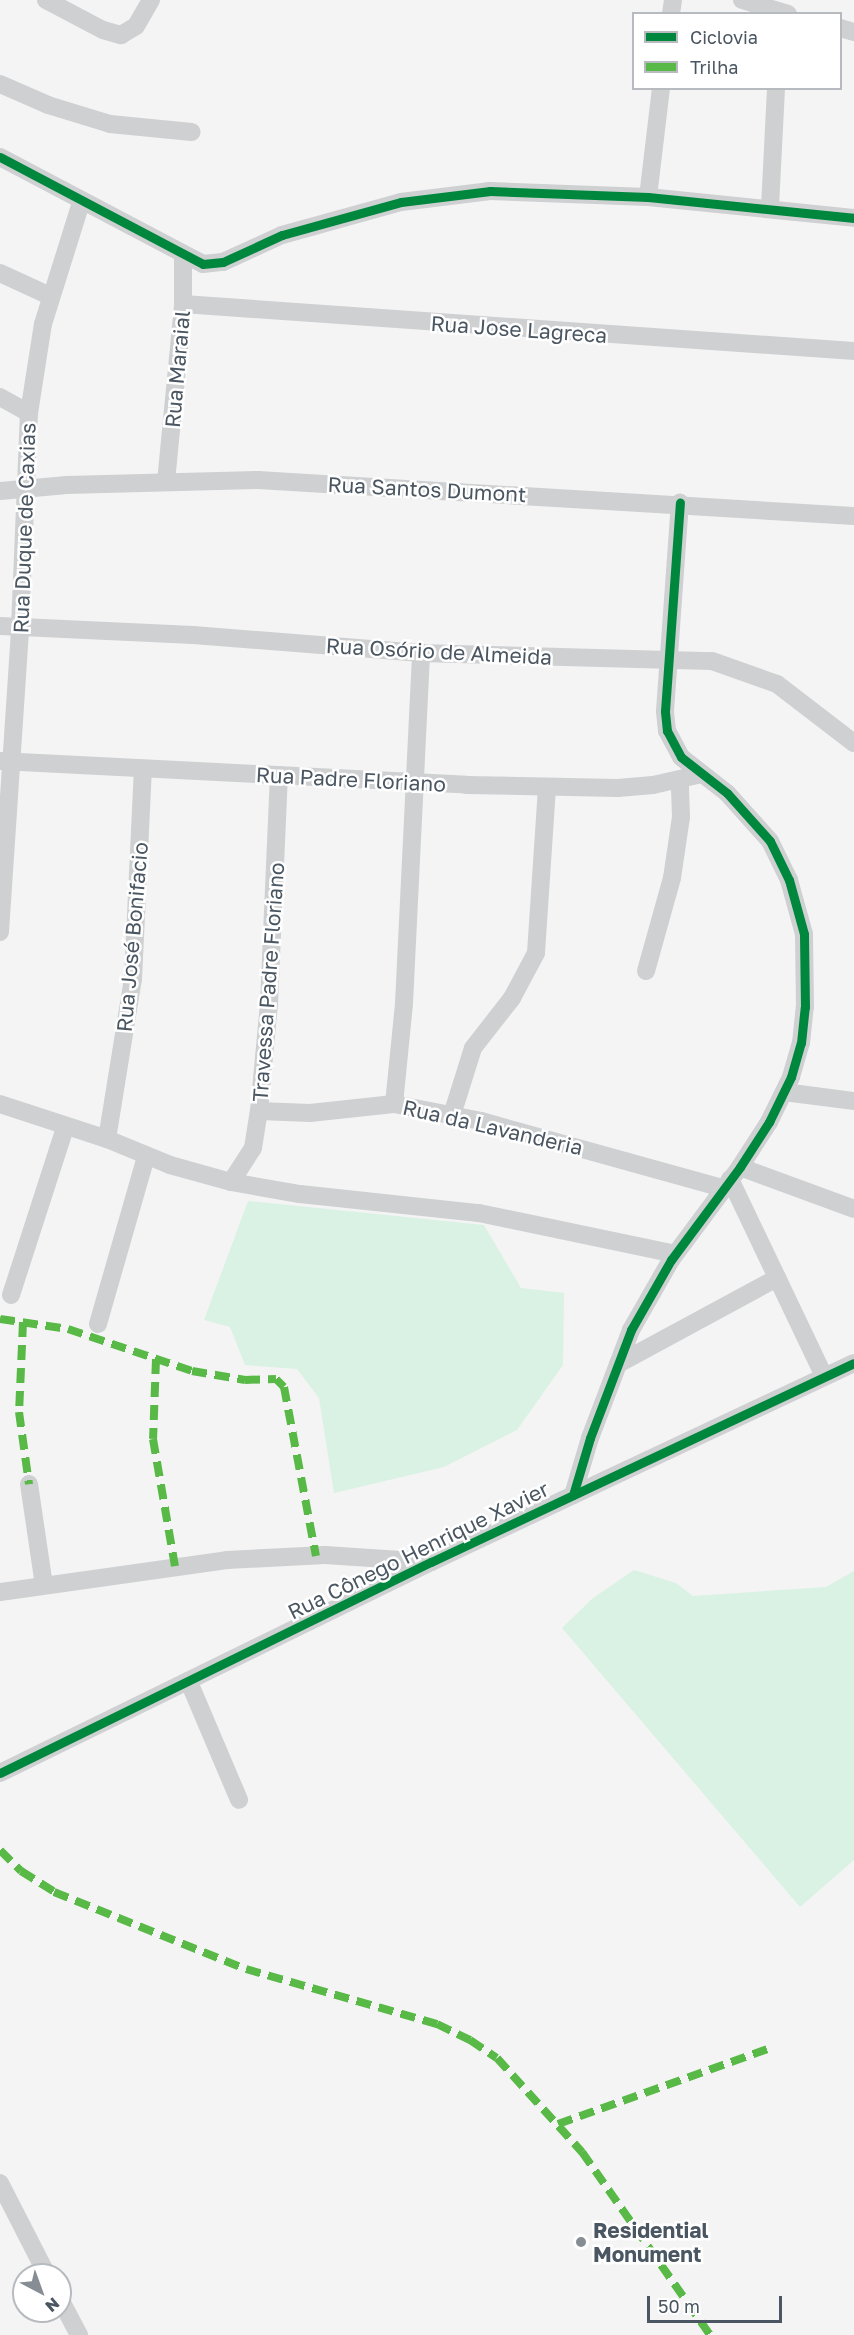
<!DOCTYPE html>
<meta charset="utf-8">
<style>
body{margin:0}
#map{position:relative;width:854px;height:2335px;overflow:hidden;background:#f4f4f4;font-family:"Golos Text",sans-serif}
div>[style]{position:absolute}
.green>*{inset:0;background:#d9f2e3}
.minor>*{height:18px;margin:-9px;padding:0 9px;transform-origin:9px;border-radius:9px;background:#ced0d2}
.quiet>*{height:8px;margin-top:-4px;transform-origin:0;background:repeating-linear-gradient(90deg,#58b947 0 15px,transparent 0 23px)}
.cycleway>*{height:9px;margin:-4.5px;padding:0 4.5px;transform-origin:4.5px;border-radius:4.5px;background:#00873e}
.dots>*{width:16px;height:16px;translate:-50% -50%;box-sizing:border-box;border:3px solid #fff;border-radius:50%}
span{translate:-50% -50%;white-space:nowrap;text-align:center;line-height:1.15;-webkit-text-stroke:5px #fff;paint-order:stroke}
.street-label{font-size:21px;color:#4a5661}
.poi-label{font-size:21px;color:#4a5661;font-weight:700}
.left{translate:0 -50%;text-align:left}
.legend{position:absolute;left:632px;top:12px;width:210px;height:78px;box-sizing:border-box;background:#fff;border:2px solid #b7bbc0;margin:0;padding:8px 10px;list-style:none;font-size:18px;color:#4a5661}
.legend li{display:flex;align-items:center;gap:12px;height:30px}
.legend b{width:30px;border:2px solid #b7bbc0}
.north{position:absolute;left:12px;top:2263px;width:60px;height:60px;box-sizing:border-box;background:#fff;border:2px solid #b7bbc0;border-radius:50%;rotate:139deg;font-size:16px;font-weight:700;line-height:24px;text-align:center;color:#4a5661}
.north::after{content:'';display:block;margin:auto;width:21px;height:27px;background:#868d94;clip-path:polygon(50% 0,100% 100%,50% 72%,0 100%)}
.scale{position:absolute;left:647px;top:2296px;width:135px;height:27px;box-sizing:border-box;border:3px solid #4a5661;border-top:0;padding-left:8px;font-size:18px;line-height:21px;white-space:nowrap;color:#4a5661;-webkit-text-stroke:4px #fff;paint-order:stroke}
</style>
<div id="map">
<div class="green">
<i style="clip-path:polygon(248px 1201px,484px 1225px,521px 1288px,564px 1293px,563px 1365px,517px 1430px,444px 1467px,334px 1493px,319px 1398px,297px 1369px,245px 1365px,230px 1327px,204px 1320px)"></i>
<i style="clip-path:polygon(634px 1570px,676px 1583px,693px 1596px,826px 1587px,854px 1571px,854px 1860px,800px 1907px,562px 1628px,593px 1598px)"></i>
</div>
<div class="minor">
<i style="left:46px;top:0;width:64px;rotate:27.8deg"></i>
<i style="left:103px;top:30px;width:19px;rotate:16deg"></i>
<i style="left:121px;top:35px;width:17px;rotate:-31deg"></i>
<i style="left:136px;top:26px;width:30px;rotate:-60deg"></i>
<i style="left:742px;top:0;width:48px;rotate:16.9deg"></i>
<i style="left:671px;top:14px;width:14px;rotate:-82deg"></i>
<i style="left:840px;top:28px;width:15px;rotate:16deg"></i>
<i style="left:0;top:84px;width:52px;rotate:23.6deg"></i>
<i style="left:48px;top:105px;width:65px;rotate:17deg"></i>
<i style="left:110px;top:124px;width:82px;rotate:5.6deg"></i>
<i style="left:0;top:157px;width:229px;rotate:27.8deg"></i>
<i style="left:203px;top:264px;width:20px;rotate:-6deg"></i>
<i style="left:223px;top:262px;width:65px;rotate:-24.6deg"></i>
<i style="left:282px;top:235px;width:123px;rotate:-15.5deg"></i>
<i style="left:401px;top:202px;width:90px;rotate:-7deg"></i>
<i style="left:490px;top:191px;width:158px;rotate:2.2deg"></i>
<i style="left:648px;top:197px;width:207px;rotate:5.8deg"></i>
<i style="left:648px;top:197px;width:110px;rotate:-83.2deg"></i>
<i style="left:770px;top:207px;width:119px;rotate:-87.1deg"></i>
<i style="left:0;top:273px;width:55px;rotate:24.7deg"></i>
<i style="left:183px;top:304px;width:673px;rotate:4.01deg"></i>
<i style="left:0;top:397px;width:33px;rotate:29deg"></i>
<i style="left:166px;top:482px;width:179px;rotate:-84.5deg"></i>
<i style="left:183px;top:304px;width:48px;rotate:-90deg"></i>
<i style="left:0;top:491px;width:67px;rotate:-5.1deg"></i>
<i style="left:67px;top:485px;width:191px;rotate:-1.5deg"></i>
<i style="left:258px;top:480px;width:597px;rotate:3.46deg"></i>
<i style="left:0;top:626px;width:193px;rotate:2.7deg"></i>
<i style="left:193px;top:635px;width:229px;rotate:4.5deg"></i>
<i style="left:421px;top:653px;width:291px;rotate:1.6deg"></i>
<i style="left:712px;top:661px;width:69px;rotate:19.5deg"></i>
<i style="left:777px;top:684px;width:97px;rotate:37.5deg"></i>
<i style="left:0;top:761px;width:467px;rotate:2.9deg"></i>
<i style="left:466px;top:785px;width:152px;rotate:1.1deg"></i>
<i style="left:618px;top:788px;width:35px;rotate:-5deg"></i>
<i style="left:653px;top:785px;width:50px;rotate:-12.7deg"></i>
<i style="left:0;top:932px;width:306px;rotate:-86.2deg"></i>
<i style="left:20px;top:627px;width:214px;rotate:-87.6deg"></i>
<i style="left:29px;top:413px;width:90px;rotate:-81.1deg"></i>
<i style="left:43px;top:324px;width:127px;rotate:-72.6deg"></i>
<i style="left:646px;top:971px;width:97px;rotate:-74.4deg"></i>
<i style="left:672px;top:878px;width:62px;rotate:-81.6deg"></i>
<i style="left:681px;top:817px;width:37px;rotate:-92deg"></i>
<i style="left:784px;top:1092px;width:71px;rotate:7.3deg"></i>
<i style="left:0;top:1104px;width:113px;rotate:18.1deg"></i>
<i style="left:107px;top:1139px;width:68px;rotate:22.4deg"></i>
<i style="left:170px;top:1165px;width:63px;rotate:15.6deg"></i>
<i style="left:231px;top:1182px;width:70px;rotate:9.9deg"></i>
<i style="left:300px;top:1194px;width:180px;rotate:6.1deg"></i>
<i style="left:479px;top:1213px;width:200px;rotate:11.8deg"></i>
<i style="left:394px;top:1104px;width:101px;rotate:-84.3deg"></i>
<i style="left:404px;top:1003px;width:350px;rotate:-87.2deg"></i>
<i style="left:259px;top:1111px;width:51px;rotate:2.2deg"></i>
<i style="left:310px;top:1113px;width:84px;rotate:-6.1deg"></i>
<i style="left:394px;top:1104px;width:89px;rotate:11.1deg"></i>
<i style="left:481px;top:1121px;width:250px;rotate:15.5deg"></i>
<i style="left:452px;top:1115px;width:70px;rotate:-72.6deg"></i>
<i style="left:473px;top:1048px;width:63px;rotate:-52deg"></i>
<i style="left:512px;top:998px;width:51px;rotate:-61.9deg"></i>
<i style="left:536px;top:953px;width:166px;rotate:-86.2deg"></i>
<i style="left:107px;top:1139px;width:162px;rotate:-80.8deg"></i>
<i style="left:133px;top:979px;width:210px;rotate:-87.3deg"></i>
<i style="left:740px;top:1167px;width:121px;rotate:20.2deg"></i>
<i style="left:730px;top:1179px;width:218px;rotate:64.5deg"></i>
<i style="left:231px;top:1182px;width:40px;rotate:-57.1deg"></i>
<i style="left:253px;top:1148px;width:37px;rotate:-81deg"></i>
<i style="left:259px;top:1111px;width:108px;rotate:-84.7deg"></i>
<i style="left:269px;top:1003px;width:228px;rotate:-87.5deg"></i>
<i style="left:11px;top:1295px;width:176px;rotate:-72.1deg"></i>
<i style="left:98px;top:1324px;width:174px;rotate:-74deg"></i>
<i style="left:618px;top:1364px;width:181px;rotate:-28.4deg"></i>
<i style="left:29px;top:1484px;width:102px;rotate:81.6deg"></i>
<i style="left:573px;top:1495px;width:59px;rotate:-73.4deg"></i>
<i style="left:590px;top:1438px;width:116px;rotate:-69.2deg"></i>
<i style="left:631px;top:1330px;width:81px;rotate:-60.3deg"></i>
<i style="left:671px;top:1260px;width:116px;rotate:-53.4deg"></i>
<i style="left:740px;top:1167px;width:54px;rotate:-57.2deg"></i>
<i style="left:769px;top:1122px;width:50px;rotate:-63.9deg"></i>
<i style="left:791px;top:1077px;width:35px;rotate:-74deg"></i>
<i style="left:801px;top:1043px;width:36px;rotate:-84deg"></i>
<i style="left:805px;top:1007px;width:73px;rotate:-90.8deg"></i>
<i style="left:804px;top:934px;width:56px;rotate:-105.5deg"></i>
<i style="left:789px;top:880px;width:43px;rotate:-116deg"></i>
<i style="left:770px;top:841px;width:64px;rotate:-131.9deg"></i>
<i style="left:727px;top:793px;width:58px;rotate:-142deg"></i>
<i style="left:681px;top:757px;width:30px;rotate:-118deg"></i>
<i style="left:667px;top:731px;width:20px;rotate:-96deg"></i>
<i style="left:665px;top:711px;width:209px;rotate:-85.9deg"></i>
<i style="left:0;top:1592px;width:229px;rotate:-8deg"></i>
<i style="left:227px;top:1560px;width:98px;rotate:-2.9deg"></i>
<i style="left:325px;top:1555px;width:106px;rotate:3.8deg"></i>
<i style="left:189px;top:1682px;width:128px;rotate:67deg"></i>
<i style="left:0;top:1773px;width:480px;rotate:-26.1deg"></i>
<i style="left:431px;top:1562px;width:467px;rotate:-25.2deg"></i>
<i style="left:0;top:2183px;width:103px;rotate:62.9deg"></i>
<i style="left:60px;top:2299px;width:41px;rotate:62.2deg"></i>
</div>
<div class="quiet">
<i style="left:0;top:1319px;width:69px;rotate:8.4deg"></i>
<i style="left:68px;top:1329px;width:131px;rotate:18.7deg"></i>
<i style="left:192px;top:1371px;width:54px;rotate:9.6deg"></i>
<i style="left:245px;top:1380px;width:31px;rotate:-2deg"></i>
<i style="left:276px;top:1379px;width:11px;rotate:45deg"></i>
<i style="left:284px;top:1387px;width:172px;rotate:79.3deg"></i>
<i style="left:23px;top:1322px;width:90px;rotate:92.5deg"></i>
<i style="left:19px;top:1412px;width:73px;rotate:82.1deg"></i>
<i style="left:156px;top:1359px;width:80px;rotate:92.1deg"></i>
<i style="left:153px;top:1439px;width:129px;rotate:80.2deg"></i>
<i style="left:0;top:1850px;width:30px;rotate:45deg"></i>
<i style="left:21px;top:1871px;width:39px;rotate:32deg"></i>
<i style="left:54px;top:1892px;width:207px;rotate:21.9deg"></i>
<i style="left:246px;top:1969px;width:199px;rotate:16.1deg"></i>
<i style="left:437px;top:2024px;width:37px;rotate:26deg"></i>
<i style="left:470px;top:2040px;width:32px;rotate:34deg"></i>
<i style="left:497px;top:2058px;width:127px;rotate:47.9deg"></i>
<i style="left:582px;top:2152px;width:223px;rotate:55deg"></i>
<i style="left:558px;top:2124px;width:222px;rotate:-19.7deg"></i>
</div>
<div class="cycleway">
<i style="left:0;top:157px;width:229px;rotate:27.8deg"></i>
<i style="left:203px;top:264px;width:20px;rotate:-6deg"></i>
<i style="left:223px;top:262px;width:65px;rotate:-24.6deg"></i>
<i style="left:282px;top:235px;width:123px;rotate:-15.5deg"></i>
<i style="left:401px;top:202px;width:90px;rotate:-7deg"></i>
<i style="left:490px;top:191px;width:158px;rotate:2.2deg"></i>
<i style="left:648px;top:197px;width:207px;rotate:5.8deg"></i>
<i style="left:573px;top:1495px;width:59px;rotate:-73.4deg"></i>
<i style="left:590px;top:1438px;width:116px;rotate:-69.2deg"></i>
<i style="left:631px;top:1330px;width:81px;rotate:-60.3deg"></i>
<i style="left:671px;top:1260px;width:116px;rotate:-53.4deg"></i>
<i style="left:740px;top:1167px;width:54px;rotate:-57.2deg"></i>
<i style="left:769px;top:1122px;width:50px;rotate:-63.9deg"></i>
<i style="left:791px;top:1077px;width:35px;rotate:-74deg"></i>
<i style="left:801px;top:1043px;width:36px;rotate:-84deg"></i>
<i style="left:805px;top:1007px;width:73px;rotate:-90.8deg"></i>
<i style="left:804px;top:934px;width:56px;rotate:-105.5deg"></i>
<i style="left:789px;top:880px;width:43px;rotate:-116deg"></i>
<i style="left:770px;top:841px;width:64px;rotate:-131.9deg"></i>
<i style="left:727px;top:793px;width:58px;rotate:-142deg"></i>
<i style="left:681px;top:757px;width:30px;rotate:-118deg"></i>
<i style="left:667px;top:731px;width:20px;rotate:-96deg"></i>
<i style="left:665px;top:711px;width:209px;rotate:-85.9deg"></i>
<i style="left:0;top:1773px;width:480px;rotate:-26.1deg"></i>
<i style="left:431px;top:1562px;width:467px;rotate:-25.2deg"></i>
</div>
<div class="dots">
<i style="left:581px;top:2242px;background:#868d94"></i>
</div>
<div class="street-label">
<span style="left:519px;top:329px;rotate:4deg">Rua Jose Lagreca</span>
<span style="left:177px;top:369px;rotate:-85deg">Rua Maraial</span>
<span style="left:427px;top:489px;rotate:3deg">Rua Santos Dumont</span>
<span style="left:24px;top:528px;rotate:-88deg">Rua Duque de Caxias</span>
<span style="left:439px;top:651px;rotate:3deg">Rua Osório de Almeida</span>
<span style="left:351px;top:779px;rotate:3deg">Rua Padre Floriano</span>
<span style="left:132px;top:937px;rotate:-85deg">Rua José Bonifacio</span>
<span style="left:268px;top:982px;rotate:-86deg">Travessa Padre Floriano</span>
<span style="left:493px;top:1127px;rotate:13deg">Rua da Lavanderia</span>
<span style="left:418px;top:1550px;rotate:-26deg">Rua Cônego Henrique Xavier</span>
</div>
<div class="poi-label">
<span class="left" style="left:593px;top:2242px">Residential<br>Monument</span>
</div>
<ul class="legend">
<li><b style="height:8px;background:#00873e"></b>Ciclovia</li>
<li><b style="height:8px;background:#58b947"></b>Trilha</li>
</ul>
<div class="north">N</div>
<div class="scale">50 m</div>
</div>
